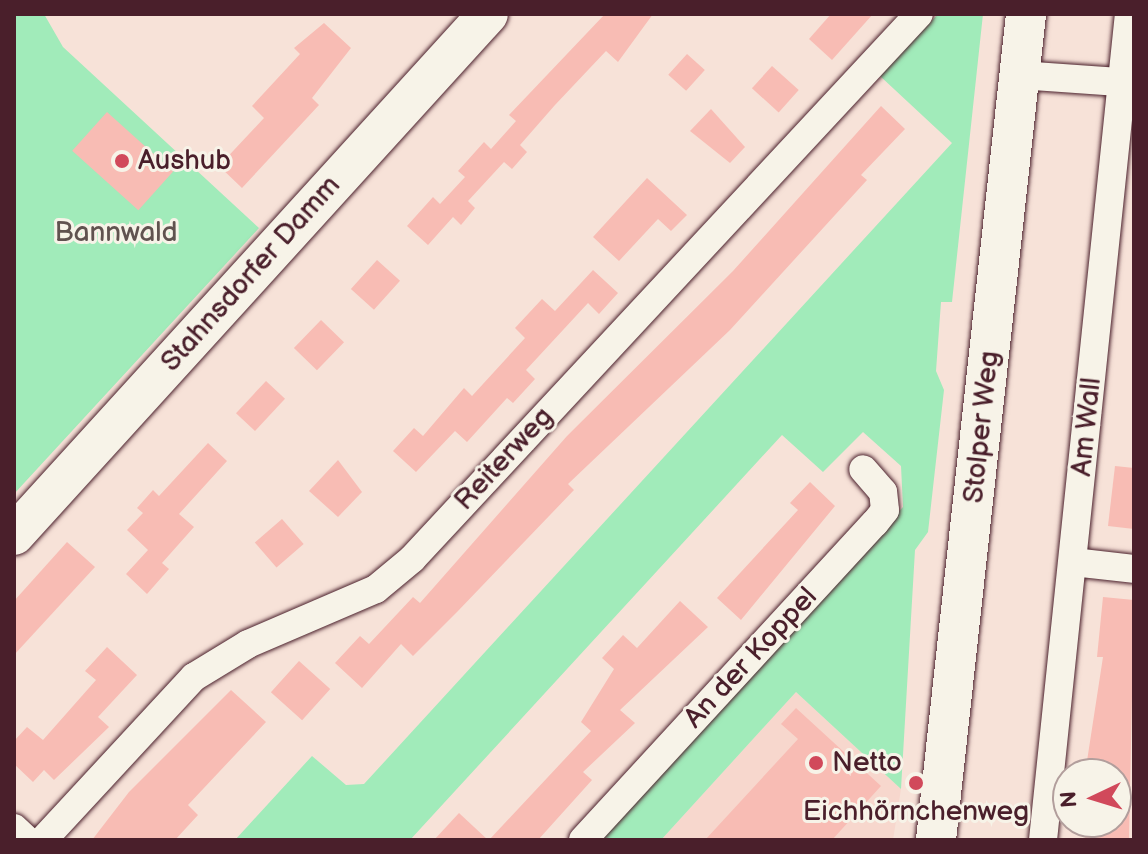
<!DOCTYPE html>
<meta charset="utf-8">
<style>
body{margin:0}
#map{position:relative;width:1148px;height:854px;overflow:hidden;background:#f7e2d8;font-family:"Balsamiq Sans",sans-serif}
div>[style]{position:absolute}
.built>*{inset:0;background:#f7d7cd}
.green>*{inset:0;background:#a1ebba}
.building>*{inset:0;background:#f8bcb4;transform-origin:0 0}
.roads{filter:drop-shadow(0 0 2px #4a1f2b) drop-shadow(0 0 2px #4a1f2b)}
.street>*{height:28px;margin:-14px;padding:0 14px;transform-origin:14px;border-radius:14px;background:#f7f3e8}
.secondary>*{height:40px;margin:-20px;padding:0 20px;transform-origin:20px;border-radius:20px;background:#f7f3e8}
.dots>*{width:22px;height:22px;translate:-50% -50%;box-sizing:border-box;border:4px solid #f7f3e8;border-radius:50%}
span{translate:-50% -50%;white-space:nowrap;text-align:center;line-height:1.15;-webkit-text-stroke:6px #f7f3e8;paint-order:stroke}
.poi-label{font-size:28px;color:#4a1f2b}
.left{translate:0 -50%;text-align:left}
.park-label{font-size:28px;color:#60524f}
.street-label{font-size:28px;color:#4a1f2b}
.frame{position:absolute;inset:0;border:16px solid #4a1f2b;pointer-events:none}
.north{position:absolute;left:1052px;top:758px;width:80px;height:80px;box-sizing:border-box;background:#f7f3e8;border:2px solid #b29e9c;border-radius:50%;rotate:266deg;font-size:22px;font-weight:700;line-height:32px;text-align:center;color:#4a1f2b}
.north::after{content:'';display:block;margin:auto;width:28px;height:36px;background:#d1495b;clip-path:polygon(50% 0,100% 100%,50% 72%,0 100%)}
</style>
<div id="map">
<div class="built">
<i style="clip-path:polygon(796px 692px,901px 789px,893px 840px,661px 840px)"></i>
</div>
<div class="green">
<i style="clip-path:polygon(14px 14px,44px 14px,63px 47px,259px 228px,14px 494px)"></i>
<i style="clip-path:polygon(938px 14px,983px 14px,952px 302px,941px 302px,936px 371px,944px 390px,928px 532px,915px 550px,901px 789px,796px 692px,661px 840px,601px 840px,903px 507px,901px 466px,863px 432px,823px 472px,782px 435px,410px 840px,235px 840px,312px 756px,346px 785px,364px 784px,952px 143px,880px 76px)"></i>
</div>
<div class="building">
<i style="clip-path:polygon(605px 14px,653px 14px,618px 62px,606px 51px,555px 105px,520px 145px,527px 152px,512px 169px,504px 162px,468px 201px,475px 208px,461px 225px,453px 217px,428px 245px,407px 226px,433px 197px,440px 204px,465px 177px,458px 171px,484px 142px,491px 149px,516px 121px,509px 115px)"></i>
<i style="clip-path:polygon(831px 14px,873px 14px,832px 60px,809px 39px)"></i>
<i style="clip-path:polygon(324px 23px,351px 48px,312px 98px,319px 105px,242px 188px,219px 166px,264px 118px,252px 106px,300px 54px,294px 48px)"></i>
<i style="left:687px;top:54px;width:24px;height:28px;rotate:42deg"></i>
<i style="left:772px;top:66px;width:36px;height:30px;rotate:42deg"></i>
<i style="clip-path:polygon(881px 106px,905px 129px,861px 175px,867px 180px,730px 330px,568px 484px,574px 490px,457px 612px,413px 656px,401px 644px,362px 688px,335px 663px,360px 636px,369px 644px,413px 597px,420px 603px,567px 436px,733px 271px)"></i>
<i style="clip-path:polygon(711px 109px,745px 147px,730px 163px,690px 131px)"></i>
<i style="left:107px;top:112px;width:89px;height:52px;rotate:42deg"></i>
<i style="clip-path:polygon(647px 178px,687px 215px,671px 231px,658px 219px,619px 261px,593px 237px)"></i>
<i style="left:377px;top:260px;width:31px;height:39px;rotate:42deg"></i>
<i style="clip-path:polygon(593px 270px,618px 293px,599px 314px,588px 303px,526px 370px,535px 379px,513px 403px,507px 398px,467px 442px,455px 431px,416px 472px,393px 451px,414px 428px,423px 436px,464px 388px,472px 396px,525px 338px,515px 328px,542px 299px,555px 311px)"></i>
<i style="left:321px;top:320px;width:32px;height:39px;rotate:44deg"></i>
<i style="left:266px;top:381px;width:26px;height:44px;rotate:43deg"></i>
<i style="clip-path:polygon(208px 443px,227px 461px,179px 514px,194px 527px,162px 563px,169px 569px,147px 594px,126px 574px,148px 550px,127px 530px,143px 513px,137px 508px,153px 490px,159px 496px)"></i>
<i style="clip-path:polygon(338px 460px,362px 492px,338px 517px,309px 491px)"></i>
<i style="clip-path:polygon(1115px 466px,1134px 468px,1134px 529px,1108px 526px)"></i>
<i style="clip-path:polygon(810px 482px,835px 506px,741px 620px,717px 598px,798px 510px,790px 503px)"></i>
<i style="left:282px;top:519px;width:33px;height:36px;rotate:49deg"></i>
<i style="clip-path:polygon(67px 542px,95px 567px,14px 655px,14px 601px)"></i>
<i style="clip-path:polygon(1103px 597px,1134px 600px,1129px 840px,1085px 840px,1086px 822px,1116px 822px,1116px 774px,1085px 774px,1103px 657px,1097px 657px)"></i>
<i style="clip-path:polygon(680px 601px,708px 627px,620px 710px,635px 723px,583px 772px,592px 780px,538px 840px,489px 840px,591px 731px,581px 722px,614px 669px,602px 658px,623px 635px,637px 648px)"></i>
<i style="clip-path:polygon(107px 647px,137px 675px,98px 717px,109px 727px,54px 780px,44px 770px,33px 782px,14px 764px,14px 741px,27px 727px,43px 740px,96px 680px,85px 671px)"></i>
<i style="left:299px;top:661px;width:42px;height:42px;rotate:42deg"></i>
<i style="clip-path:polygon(231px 690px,266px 722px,188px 805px,198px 815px,175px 840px,92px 840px,129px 792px)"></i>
<i style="clip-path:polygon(796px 708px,881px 786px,832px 840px,705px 840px,798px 739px,781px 724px)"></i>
<i style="clip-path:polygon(459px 813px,488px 840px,434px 840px)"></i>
</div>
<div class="roads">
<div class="street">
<i style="left:1019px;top:75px;width:115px;rotate:4deg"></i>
<i style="left:1073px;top:562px;width:61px;rotate:6.5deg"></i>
<i style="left:14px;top:828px;width:18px;rotate:43deg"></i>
<i style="left:43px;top:840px;width:222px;rotate:-47.2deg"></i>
<i style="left:194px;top:677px;width:63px;rotate:-31.4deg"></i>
<i style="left:248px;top:644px;width:139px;rotate:-23.3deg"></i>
<i style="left:376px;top:589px;width:47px;rotate:-39.8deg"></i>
<i style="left:412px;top:559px;width:744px;rotate:-47.07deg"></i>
<i style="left:583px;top:840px;width:431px;rotate:-47.4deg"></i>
<i style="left:875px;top:523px;width:16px;rotate:-52deg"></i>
<i style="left:885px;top:510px;width:18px;rotate:-96deg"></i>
<i style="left:883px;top:492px;width:30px;rotate:-131deg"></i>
<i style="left:1043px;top:840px;width:830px;rotate:-84.06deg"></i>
</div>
<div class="secondary">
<i style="left:14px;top:535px;width:704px;rotate:-47.7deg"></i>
<i style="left:936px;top:840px;width:831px;rotate:-83.78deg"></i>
</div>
</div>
<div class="dots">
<i style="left:122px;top:161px;background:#d1495b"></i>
<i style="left:816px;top:763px;background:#d1495b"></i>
<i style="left:916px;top:783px;background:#d1495b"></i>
</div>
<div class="poi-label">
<span class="left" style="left:138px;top:161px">Aushub</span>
<span class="left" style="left:832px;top:763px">Netto</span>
<span style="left:916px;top:812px">Eichhörnchenweg</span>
</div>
<div class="park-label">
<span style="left:116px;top:233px">Bannwald</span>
</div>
<div class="street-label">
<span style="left:251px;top:274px;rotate:-48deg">Stahnsdorfer Damm</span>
<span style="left:982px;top:427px;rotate:-84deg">Stolper Weg</span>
<span style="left:1087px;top:427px;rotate:-84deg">Am Wall</span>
<span style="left:504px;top:459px;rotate:-47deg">Reiterweg</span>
<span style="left:751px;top:658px;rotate:-47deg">An der Koppel</span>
</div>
<div class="frame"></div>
<div class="north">N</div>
</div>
